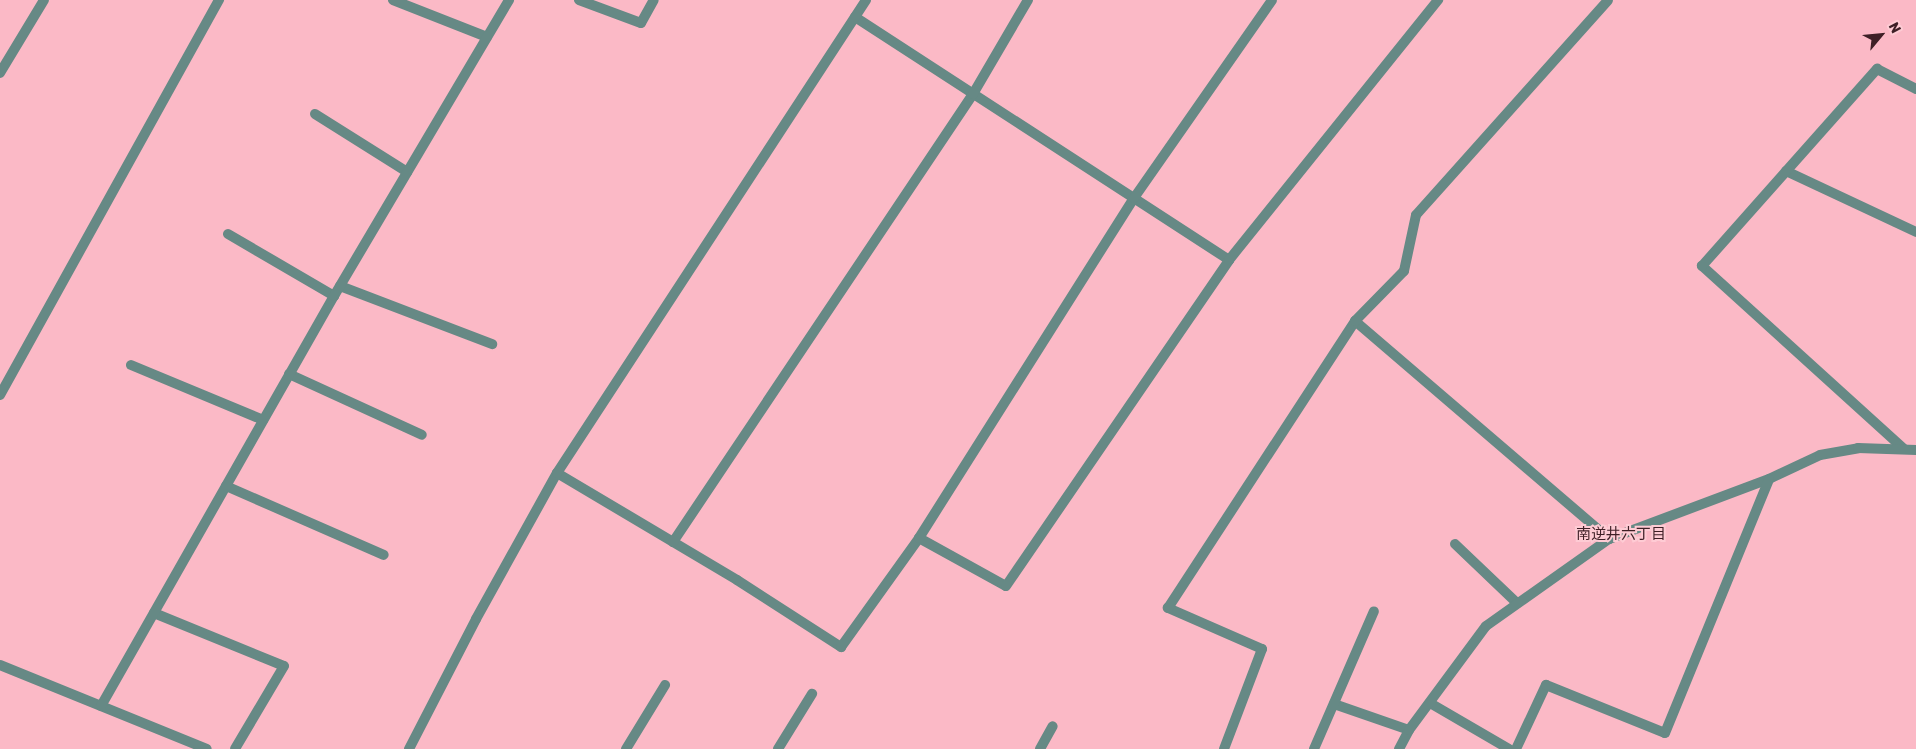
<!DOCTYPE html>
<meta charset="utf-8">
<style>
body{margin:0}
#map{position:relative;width:1916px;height:749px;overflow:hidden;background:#fbb9c6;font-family:Rubik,"Noto Sans JP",sans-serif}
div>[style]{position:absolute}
.service>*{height:10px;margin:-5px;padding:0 5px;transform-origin:5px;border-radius:5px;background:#668985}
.minor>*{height:10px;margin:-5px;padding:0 5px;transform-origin:5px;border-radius:5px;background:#668985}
span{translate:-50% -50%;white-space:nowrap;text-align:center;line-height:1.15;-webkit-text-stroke:4px #fecbd4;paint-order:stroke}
.neighbourhood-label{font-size:15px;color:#3e1f26}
.north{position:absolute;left:1856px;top:10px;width:50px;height:50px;-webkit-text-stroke:4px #fecbd4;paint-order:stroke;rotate:62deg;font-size:14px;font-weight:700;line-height:20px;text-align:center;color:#3e1f26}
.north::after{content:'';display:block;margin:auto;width:18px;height:22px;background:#3e1f26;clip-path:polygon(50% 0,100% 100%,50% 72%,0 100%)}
</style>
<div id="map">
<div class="service">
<i style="left:0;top:395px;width:452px;rotate:-61deg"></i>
<i style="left:1455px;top:544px;width:86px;rotate:43.6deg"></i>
<i style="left:154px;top:613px;width:140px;rotate:22.2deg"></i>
<i style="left:284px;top:666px;width:96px;rotate:120.6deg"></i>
</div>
<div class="minor">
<i style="left:393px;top:0;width:101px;rotate:21.5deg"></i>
<i style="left:579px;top:0;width:66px;rotate:20.4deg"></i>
<i style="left:641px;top:23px;width:26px;rotate:-61deg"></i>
<i style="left:855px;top:17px;width:446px;rotate:33deg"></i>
<i style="left:0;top:73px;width:85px;rotate:-58.9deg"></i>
<i style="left:315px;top:114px;width:109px;rotate:32.2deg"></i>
<i style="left:1786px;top:171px;width:144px;rotate:25.1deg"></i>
<i style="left:228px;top:234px;width:123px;rotate:30.3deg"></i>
<i style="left:340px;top:286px;width:163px;rotate:20.9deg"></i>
<i style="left:1355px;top:321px;width:335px;rotate:40.6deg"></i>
<i style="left:131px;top:365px;width:143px;rotate:22.6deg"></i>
<i style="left:289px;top:374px;width:146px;rotate:24.6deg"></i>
<i style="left:1904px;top:449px;width:273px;rotate:-137.8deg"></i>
<i style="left:1702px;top:266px;width:264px;rotate:-48.4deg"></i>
<i style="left:1877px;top:69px;width:44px;rotate:27.1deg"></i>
<i style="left:557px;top:473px;width:209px;rotate:30.7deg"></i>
<i style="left:737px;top:580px;width:124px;rotate:32.8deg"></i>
<i style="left:841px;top:647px;width:134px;rotate:-54.4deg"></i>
<i style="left:919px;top:538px;width:99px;rotate:28.9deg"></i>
<i style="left:1006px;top:586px;width:395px;rotate:-55.6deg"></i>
<i style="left:1229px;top:260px;width:334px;rotate:-51.2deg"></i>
<i style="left:226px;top:486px;width:172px;rotate:23.6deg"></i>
<i style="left:919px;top:538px;width:402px;rotate:-57.7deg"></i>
<i style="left:1134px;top:198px;width:241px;rotate:-55.1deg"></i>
<i style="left:673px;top:542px;width:539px;rotate:-56.19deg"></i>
<i style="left:973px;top:94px;width:109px;rotate:-59.7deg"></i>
<i style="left:0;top:665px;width:223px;rotate:22.1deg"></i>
<i style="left:1430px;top:703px;width:91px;rotate:30.2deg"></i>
<i style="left:1334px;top:704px;width:79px;rotate:19.1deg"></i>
<i style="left:101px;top:706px;width:472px;rotate:-60.4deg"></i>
<i style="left:334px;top:296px;width:344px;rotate:-59.4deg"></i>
<i style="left:409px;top:749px;width:146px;rotate:-62.7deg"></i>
<i style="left:476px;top:619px;width:167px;rotate:-61deg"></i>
<i style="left:557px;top:473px;width:565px;rotate:-56.84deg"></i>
<i style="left:626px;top:749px;width:75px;rotate:-58.6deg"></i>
<i style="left:778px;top:749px;width:65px;rotate:-58.3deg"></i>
<i style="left:1040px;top:749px;width:26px;rotate:-61deg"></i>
<i style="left:1224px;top:749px;width:107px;rotate:-69.2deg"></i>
<i style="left:1262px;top:649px;width:103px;rotate:-156.4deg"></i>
<i style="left:1168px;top:608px;width:343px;rotate:-56.9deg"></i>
<i style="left:1355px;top:321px;width:70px;rotate:-45.6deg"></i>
<i style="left:1404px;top:271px;width:57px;rotate:-77.9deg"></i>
<i style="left:1416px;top:215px;width:288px;rotate:-48.2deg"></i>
<i style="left:1314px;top:749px;width:150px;rotate:-66.5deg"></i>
<i style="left:1399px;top:749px;width:21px;rotate:-62deg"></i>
<i style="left:1409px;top:730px;width:129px;rotate:-53.5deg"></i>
<i style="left:1486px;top:626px;width:151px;rotate:-35.3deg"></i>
<i style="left:1609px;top:539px;width:171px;rotate:-20.6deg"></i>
<i style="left:1769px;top:479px;width:56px;rotate:-25.2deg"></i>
<i style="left:1820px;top:455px;width:39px;rotate:-10deg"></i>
<i style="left:1858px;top:448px;width:58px;rotate:2deg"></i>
<i style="left:1516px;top:749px;width:71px;rotate:-64.9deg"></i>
<i style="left:1546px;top:685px;width:128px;rotate:22deg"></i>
<i style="left:1665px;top:733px;width:274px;rotate:-67.7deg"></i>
</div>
<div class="neighbourhood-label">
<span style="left:1621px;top:535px">南逆井六丁目</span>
</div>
<div class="north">N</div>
</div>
